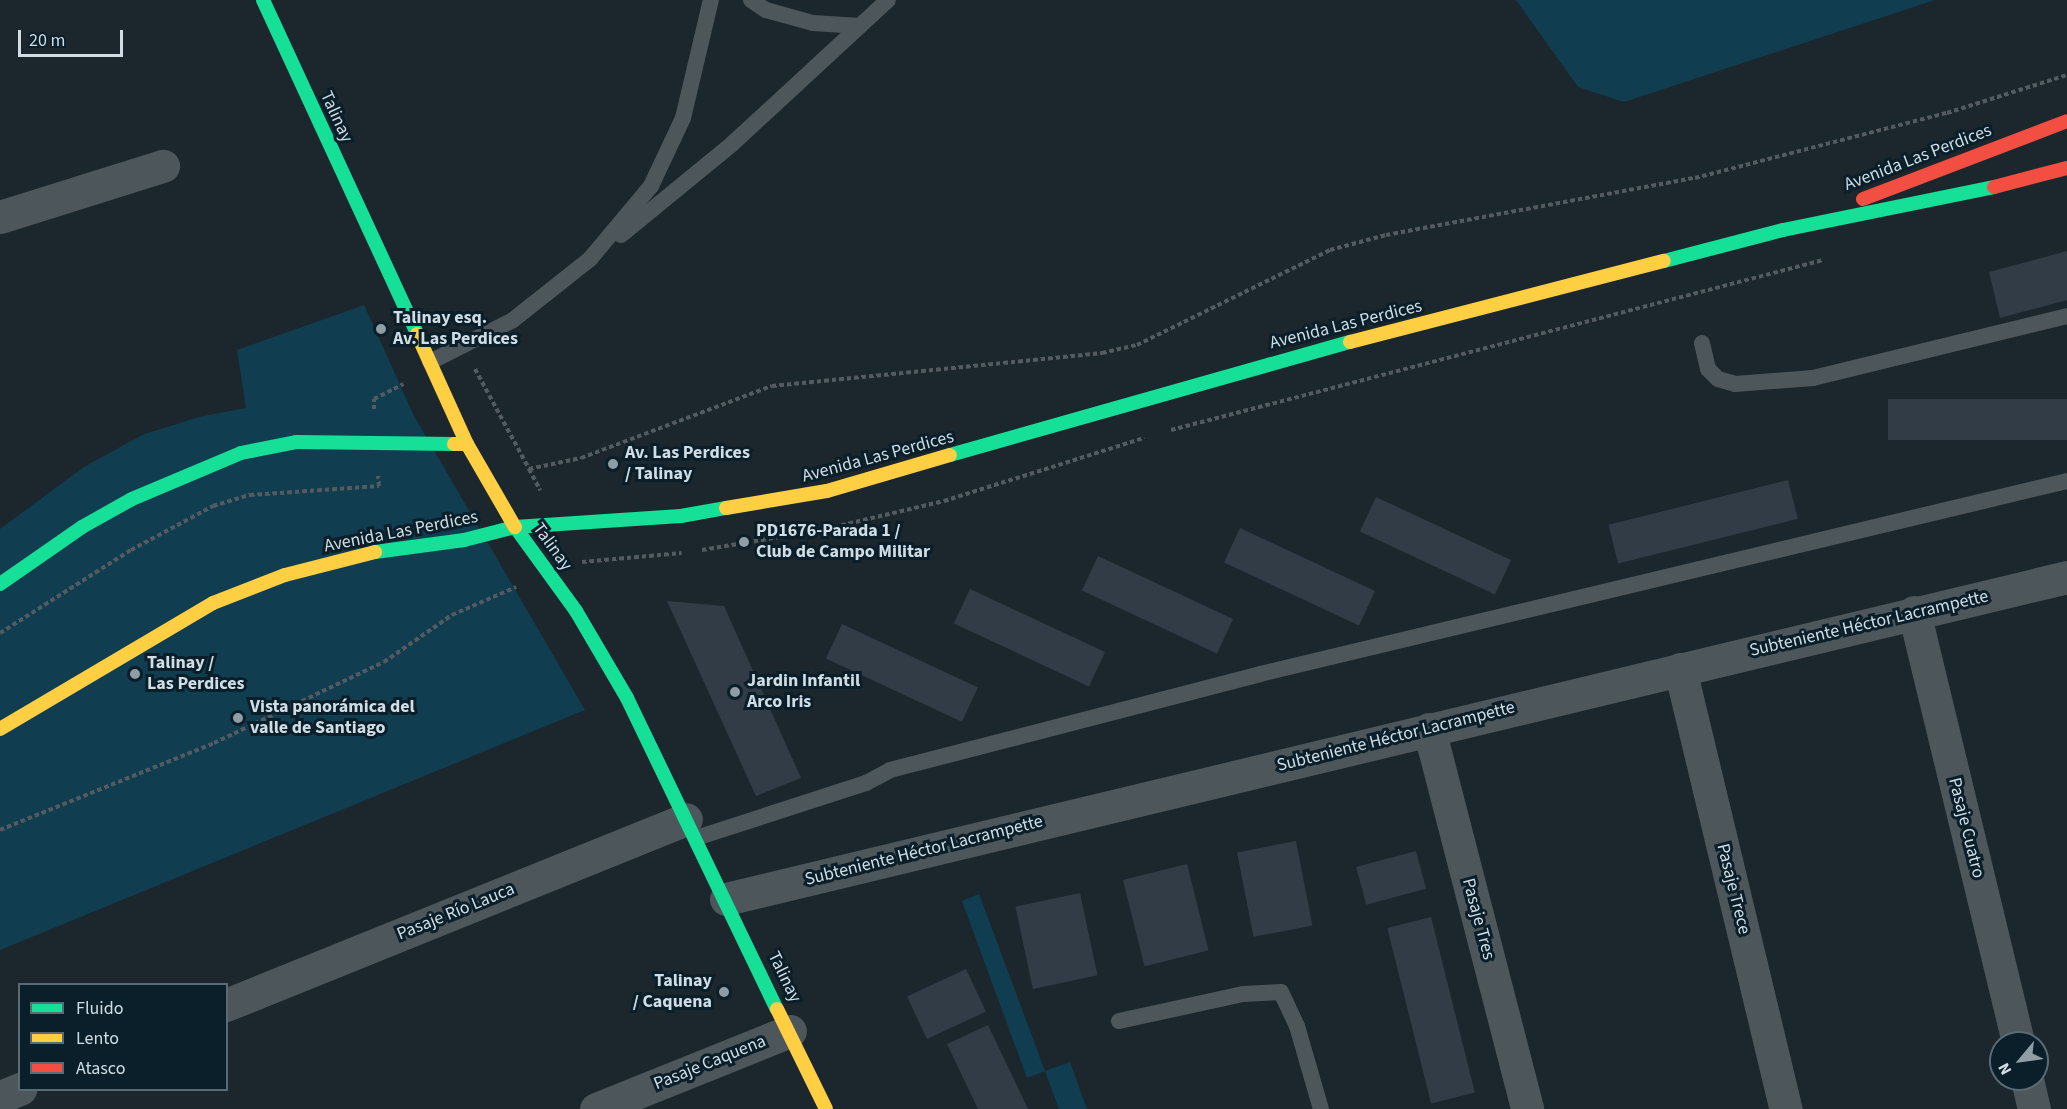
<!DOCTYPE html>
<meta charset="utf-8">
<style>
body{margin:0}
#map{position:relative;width:2067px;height:1109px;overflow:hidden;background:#1c272d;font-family:"Source Sans 3",sans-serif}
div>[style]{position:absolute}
.green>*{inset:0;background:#113d51}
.building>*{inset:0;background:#313c47;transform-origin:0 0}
.path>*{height:4px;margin-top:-2px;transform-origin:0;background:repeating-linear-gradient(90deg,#535b60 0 4.5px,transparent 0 7.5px)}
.lane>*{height:16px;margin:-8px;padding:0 8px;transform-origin:8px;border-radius:8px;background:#4d565b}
.street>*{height:33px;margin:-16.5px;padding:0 16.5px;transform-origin:16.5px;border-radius:16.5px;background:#4d565b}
.fast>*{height:14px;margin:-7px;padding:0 7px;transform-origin:7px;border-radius:7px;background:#16e098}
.slow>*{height:14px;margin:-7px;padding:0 7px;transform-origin:7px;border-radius:7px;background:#ffcf43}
.jam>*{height:14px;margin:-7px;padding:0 7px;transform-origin:7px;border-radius:7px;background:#f24e42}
.dots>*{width:16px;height:16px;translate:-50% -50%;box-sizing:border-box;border:3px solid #0a1f2a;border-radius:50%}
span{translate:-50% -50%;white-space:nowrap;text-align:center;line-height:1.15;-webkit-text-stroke:6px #0a1f2a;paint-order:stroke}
.street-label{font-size:18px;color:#d0dde4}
.poi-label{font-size:18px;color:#d0dde4;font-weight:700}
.left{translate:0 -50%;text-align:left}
.right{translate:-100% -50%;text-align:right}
.legend{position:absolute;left:18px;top:983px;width:210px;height:108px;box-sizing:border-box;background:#0a1f2a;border:2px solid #596b74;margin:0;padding:8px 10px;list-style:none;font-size:18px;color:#d0dde4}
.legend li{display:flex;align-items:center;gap:12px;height:30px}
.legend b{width:30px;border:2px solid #596b74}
.north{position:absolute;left:1989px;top:1031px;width:60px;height:60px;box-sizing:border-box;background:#0a1f2a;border:2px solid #596b74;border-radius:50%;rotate:241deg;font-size:16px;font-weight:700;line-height:24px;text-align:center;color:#d0dde4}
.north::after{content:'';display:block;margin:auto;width:21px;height:27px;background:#919da4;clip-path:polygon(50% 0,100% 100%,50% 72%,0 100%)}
.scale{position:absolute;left:18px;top:30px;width:105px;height:27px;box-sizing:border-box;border:3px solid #d0dde4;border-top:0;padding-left:8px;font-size:18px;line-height:21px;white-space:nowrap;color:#d0dde4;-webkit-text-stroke:4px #0a1f2a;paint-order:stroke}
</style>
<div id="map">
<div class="green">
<i style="clip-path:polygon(1516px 0,1935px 0,1624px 102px,1578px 87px)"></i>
<i style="clip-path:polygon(364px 305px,414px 416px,585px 710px,0 950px,0 529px,84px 467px,142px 435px,199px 417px,246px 408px,237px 350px)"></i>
<i style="clip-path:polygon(979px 894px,1045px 1071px,1070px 1062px,1087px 1109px,1059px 1109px,1045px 1071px,1027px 1078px,962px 901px)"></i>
</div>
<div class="building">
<i style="clip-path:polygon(2067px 251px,2067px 300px,2000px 318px,1989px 272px)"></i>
<i style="left:2067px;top:399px;width:41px;height:179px;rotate:90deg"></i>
<i style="left:1788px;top:480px;width:40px;height:185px;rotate:76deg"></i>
<i style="left:1376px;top:497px;width:149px;height:38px;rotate:25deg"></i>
<i style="left:1240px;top:528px;width:149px;height:38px;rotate:25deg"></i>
<i style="left:1098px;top:556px;width:149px;height:38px;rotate:25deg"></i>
<i style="left:970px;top:589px;width:149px;height:38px;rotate:25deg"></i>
<i style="clip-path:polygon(667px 601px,724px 606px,801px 778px,756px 796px)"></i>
<i style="left:842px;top:624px;width:150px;height:38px;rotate:25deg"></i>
<i style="left:1296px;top:841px;width:86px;height:60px;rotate:79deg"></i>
<i style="left:1416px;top:851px;width:39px;height:62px;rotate:75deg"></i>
<i style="left:1187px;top:864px;width:89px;height:66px;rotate:76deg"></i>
<i style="left:1080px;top:893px;width:84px;height:66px;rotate:78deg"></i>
<i style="left:1431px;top:917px;width:181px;height:45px;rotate:76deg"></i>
<i style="left:966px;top:969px;width:47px;height:65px;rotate:65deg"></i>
<i style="clip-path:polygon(988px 1025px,1028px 1109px,978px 1109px,947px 1044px)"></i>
</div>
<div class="path">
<i style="left:475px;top:369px;width:114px;rotate:61.6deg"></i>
<i style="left:529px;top:469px;width:53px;rotate:-11.9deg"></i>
<i style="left:581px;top:458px;width:204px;rotate:-20.7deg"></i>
<i style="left:772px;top:386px;width:332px;rotate:-5.7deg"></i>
<i style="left:1102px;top:353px;width:36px;rotate:-13deg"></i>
<i style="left:1137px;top:345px;width:215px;rotate:-26.2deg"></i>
<i style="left:1330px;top:250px;width:58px;rotate:-15deg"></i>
<i style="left:1386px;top:235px;width:314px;rotate:-10.5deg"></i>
<i style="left:1695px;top:178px;width:260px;rotate:-14.5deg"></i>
<i style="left:1947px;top:113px;width:126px;rotate:-17.6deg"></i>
<i style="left:374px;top:409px;width:10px;rotate:-90deg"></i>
<i style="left:374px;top:399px;width:33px;rotate:-27deg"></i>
<i style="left:1171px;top:430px;width:674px;rotate:-14.61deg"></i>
<i style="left:529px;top:469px;width:24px;rotate:62deg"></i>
<i style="left:834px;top:527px;width:113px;rotate:-13.3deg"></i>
<i style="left:944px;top:501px;width:210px;rotate:-17.5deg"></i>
<i style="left:702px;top:550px;width:127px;rotate:-9.5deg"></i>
<i style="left:582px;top:562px;width:100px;rotate:-5.1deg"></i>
<i style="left:0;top:633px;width:155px;rotate:-32.4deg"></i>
<i style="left:131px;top:550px;width:93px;rotate:-28.2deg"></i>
<i style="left:213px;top:506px;width:39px;rotate:-17deg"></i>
<i style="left:250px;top:495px;width:129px;rotate:-4deg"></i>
<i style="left:379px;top:486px;width:10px;rotate:-96deg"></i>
<i style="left:0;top:830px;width:231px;rotate:-22.1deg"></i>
<i style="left:214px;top:743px;width:188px;rotate:-25.5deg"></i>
<i style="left:384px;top:662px;width:83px;rotate:-34.7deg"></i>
<i style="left:452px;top:615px;width:70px;rotate:-23.6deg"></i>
</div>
<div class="lane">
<i style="left:751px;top:0;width:18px;rotate:34deg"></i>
<i style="left:766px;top:10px;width:49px;rotate:15.5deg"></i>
<i style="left:813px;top:23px;width:47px;rotate:3.7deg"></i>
<i style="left:621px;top:235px;width:144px;rotate:-39.3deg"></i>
<i style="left:732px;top:144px;width:212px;rotate:-42.7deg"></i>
<i style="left:1702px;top:343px;width:27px;rotate:77deg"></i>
<i style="left:1708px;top:369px;width:14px;rotate:45deg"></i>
<i style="left:1718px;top:379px;width:18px;rotate:16deg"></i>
<i style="left:1735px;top:384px;width:78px;rotate:-4.4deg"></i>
<i style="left:1813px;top:378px;width:261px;rotate:-13.7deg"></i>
<i style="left:430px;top:362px;width:93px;rotate:-26.8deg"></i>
<i style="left:513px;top:320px;width:98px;rotate:-38.4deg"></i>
<i style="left:590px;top:259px;width:95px;rotate:-50.1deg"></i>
<i style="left:651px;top:186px;width:75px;rotate:-64.8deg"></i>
<i style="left:683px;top:118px;width:121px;rotate:-76.7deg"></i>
<i style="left:696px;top:838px;width:179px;rotate:-17.9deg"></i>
<i style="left:866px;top:783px;width:27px;rotate:-28deg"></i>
<i style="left:890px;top:770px;width:382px;rotate:-14.5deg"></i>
<i style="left:1260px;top:674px;width:830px;rotate:-13.45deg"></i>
<i style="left:1119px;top:1021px;width:127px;rotate:-12.3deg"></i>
<i style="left:1243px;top:994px;width:38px;rotate:-3deg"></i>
<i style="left:1281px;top:992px;width:38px;rotate:65deg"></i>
<i style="left:1297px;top:1026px;width:86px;rotate:73.9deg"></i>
</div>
<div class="street">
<i style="left:0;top:217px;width:171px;rotate:-17.4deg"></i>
<i style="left:1914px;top:612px;width:443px;rotate:76.4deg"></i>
<i style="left:1680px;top:669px;width:453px;rotate:76.5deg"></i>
<i style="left:1429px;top:729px;width:392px;rotate:75.5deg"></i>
<i style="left:726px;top:899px;width:1379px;rotate:-13.5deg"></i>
<i style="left:226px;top:1005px;width:496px;rotate:-22deg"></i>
<i style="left:2027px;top:1079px;width:31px;rotate:77deg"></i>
<i style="left:0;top:1097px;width:22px;rotate:-22deg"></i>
<i style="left:596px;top:1109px;width:209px;rotate:-21.9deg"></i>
</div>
<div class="fast">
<i style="left:263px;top:0;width:368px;rotate:65.2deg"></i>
<i style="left:1664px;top:261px;width:123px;rotate:-14.6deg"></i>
<i style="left:1783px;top:230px;width:215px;rotate:-11.5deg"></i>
<i style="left:950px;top:455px;width:416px;rotate:-15.8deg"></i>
<i style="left:515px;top:527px;width:104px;rotate:54deg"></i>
<i style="left:576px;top:611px;width:101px;rotate:59.6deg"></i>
<i style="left:627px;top:698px;width:345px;rotate:64.3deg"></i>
<i style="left:375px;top:552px;width:90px;rotate:-7.7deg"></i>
<i style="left:464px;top:540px;width:53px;rotate:-14.3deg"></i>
<i style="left:515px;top:527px;width:166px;rotate:-3.8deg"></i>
<i style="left:681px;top:516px;width:46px;rotate:-10.1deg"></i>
<i style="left:0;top:584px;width:100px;rotate:-34.8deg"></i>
<i style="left:82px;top:527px;width:57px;rotate:-29.2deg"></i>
<i style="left:132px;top:499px;width:118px;rotate:-22.9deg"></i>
<i style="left:241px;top:453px;width:56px;rotate:-11.3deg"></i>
<i style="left:296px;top:442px;width:158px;rotate:0.7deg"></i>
</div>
<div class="slow">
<i style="left:417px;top:334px;width:121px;rotate:65.6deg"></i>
<i style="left:1350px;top:342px;width:324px;rotate:-14.5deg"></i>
<i style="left:454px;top:444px;width:13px"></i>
<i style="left:467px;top:444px;width:96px;rotate:60deg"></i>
<i style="left:726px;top:508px;width:102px;rotate:-9.6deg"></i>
<i style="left:827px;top:491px;width:128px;rotate:-16.3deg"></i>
<i style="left:0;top:729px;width:247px;rotate:-30.6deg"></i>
<i style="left:213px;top:603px;width:77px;rotate:-21.3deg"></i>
<i style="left:285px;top:575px;width:93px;rotate:-14.3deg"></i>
<i style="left:777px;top:1009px;width:111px;rotate:63.9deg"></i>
</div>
<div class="jam">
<i style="left:1994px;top:187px;width:75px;rotate:-14.6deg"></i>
<i style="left:1863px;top:199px;width:218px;rotate:-20.9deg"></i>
</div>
<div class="dots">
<i style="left:381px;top:329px;background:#919da4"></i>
<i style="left:613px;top:464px;background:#919da4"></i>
<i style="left:744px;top:542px;background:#919da4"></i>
<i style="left:135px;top:674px;background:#919da4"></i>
<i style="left:735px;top:692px;background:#919da4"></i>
<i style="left:238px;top:718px;background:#919da4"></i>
<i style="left:724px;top:992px;background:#919da4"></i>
</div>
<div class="street-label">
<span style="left:336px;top:117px;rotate:65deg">Talinay</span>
<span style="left:1918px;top:158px;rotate:-21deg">Avenida Las Perdices</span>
<span style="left:1346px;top:325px;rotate:-14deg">Avenida Las Perdices</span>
<span style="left:878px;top:457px;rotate:-15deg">Avenida Las Perdices</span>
<span style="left:401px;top:532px;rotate:-11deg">Avenida Las Perdices</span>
<span style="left:552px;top:547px;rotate:54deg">Talinay</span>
<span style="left:1869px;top:624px;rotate:-13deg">Subteniente Héctor Lacrampette</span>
<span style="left:1396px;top:737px;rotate:-14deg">Subteniente Héctor Lacrampette</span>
<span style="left:1966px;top:828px;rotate:76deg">Pasaje Cuatro</span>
<span style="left:924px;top:851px;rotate:-14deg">Subteniente Héctor Lacrampette</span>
<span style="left:1733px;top:889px;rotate:76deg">Pasaje Trece</span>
<span style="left:456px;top:912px;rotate:-22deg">Pasaje Río Lauca</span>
<span style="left:1478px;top:919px;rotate:75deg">Pasaje Tres</span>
<span style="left:784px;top:977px;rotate:64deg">Talinay</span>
<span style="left:710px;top:1063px;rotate:-22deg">Pasaje Caquena</span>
</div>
<div class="poi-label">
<span class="left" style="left:393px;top:329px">Talinay esq.<br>Av. Las Perdices</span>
<span class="left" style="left:625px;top:464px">Av. Las Perdices<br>/ Talinay</span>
<span class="left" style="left:756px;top:542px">PD1676-Parada 1 /<br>Club de Campo Militar</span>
<span class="left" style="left:147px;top:674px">Talinay /<br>Las Perdices</span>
<span class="left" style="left:747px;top:692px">Jardin Infantil<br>Arco Iris</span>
<span class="left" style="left:250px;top:718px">Vista panorámica del<br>valle de Santiago</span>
<span class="right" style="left:712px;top:992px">Talinay<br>/ Caquena</span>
</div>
<ul class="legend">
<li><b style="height:8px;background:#16e098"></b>Fluido</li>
<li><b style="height:8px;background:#ffcf43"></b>Lento</li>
<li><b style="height:8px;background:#f24e42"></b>Atasco</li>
</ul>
<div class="north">N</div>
<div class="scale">20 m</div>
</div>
